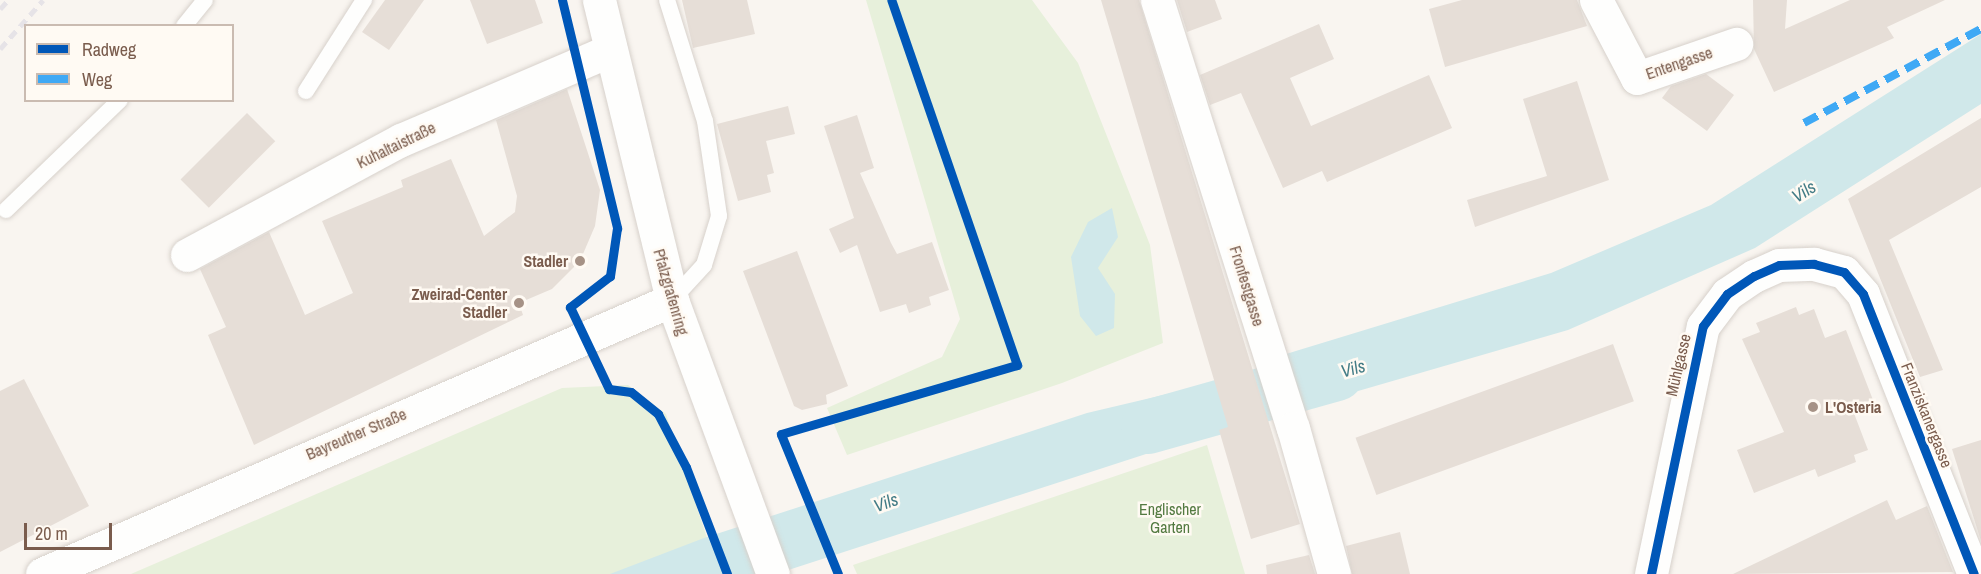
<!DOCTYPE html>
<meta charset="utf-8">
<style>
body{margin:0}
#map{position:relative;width:1981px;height:574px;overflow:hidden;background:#f9f5f0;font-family:"Archivo Narrow",sans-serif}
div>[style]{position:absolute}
.green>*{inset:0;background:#e7f0db}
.water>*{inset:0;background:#d0e8ea}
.river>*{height:54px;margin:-27px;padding:0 27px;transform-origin:27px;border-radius:27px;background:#d0e8ea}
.building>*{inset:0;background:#e6ded7;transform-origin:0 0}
.roads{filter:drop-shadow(0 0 2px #d7d1cb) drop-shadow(0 0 2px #d7d1cb)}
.service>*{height:16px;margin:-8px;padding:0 8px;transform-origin:8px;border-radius:8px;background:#fefefd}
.minor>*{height:33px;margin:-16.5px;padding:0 16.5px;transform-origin:16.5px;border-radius:16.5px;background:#fefefd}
.tertiary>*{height:33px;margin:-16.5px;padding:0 16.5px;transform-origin:16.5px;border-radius:16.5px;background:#fefefd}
.secondary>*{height:33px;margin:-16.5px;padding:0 16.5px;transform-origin:16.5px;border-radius:16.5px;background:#fefefd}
.rail>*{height:4.5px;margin-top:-2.25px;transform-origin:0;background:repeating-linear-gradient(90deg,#e6e3e7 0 9px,transparent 0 15px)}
.quiet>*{height:8px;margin-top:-4px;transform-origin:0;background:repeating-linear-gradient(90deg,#3fa9f5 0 15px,transparent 0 23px)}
.cycleway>*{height:9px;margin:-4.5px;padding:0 4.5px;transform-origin:4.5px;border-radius:4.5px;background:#0057b8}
.dots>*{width:16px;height:16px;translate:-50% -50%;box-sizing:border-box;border:3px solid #fffaf3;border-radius:50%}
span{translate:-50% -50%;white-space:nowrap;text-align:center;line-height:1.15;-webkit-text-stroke:5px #fffaf3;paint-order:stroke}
.street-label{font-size:16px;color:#7a5c4d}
.poi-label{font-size:16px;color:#7a5c4d;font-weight:700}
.right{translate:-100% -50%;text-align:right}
.left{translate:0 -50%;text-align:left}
.park-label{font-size:16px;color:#537a41}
.water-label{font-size:18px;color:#437c86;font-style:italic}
.legend{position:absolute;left:24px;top:24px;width:210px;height:78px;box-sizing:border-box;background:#fffaf3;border:2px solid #cabbb1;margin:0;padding:8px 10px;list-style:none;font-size:18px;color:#7a5c4d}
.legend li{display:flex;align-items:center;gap:12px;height:30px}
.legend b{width:30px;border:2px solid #cabbb1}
.scale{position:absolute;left:24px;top:523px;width:88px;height:27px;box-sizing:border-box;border:3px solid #7a5c4d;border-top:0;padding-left:8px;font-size:18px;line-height:21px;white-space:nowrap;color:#7a5c4d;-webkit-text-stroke:4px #fffaf3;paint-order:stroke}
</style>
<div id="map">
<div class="green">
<i style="clip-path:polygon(866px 0,1032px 0,1078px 63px,1150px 245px,1163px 343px,1062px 383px,847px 455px,827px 408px,942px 357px,960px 319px)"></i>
<i style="clip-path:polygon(628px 385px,666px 414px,719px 574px,131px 574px,562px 388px)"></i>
<i style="clip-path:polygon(1207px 445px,1245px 574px,857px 574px,853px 565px)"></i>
</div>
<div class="water">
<i style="clip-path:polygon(1981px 34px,1981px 104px,1755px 248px,1568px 330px,1303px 407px,1286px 354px,1551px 273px,1711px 205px)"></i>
<i style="clip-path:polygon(1112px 208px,1118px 237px,1098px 268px,1115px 294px,1114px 328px,1096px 336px,1080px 316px,1071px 257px,1088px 222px)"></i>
<i style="clip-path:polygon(1214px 383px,1226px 428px,776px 574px,610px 574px,704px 538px,1087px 413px)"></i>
</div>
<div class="river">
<i style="left:1148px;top:427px;width:196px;rotate:-15.7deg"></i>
</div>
<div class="building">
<i style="clip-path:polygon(385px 0,424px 0,389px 50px,362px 32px)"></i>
<i style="clip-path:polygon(470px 0,535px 0,543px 23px,487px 44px)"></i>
<i style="clip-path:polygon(682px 0,747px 0,755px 34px,693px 48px)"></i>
<i style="clip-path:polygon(1101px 0,1139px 0,1300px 524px,1251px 539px,1219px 430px,1228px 427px)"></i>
<i style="clip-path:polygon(1177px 0,1215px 0,1222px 19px,1187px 32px)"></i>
<i style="clip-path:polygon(1462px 0,1577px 0,1587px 26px,1445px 67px,1429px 9px)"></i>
<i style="clip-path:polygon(1753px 0,1787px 0,1785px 29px,1850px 0,1945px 0,1887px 27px,1894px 38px,1774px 92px,1754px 49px)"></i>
<i style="clip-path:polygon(1319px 24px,1334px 59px,1290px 78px,1311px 126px,1429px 75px,1452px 128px,1327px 182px,1322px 171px,1283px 188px,1241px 93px,1210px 105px,1200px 75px)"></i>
<i style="clip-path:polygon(1706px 74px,1734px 95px,1707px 131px,1662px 98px,1671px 86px)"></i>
<i style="clip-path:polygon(1577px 81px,1609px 180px,1475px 227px,1467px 200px,1547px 176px,1523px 99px)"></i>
<i style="clip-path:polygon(567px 89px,600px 190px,595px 226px,580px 261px,552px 289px,519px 303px,523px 315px,254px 445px,208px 335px,226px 327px,200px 269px,269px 232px,305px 315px,353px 293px,322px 221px,403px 187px,401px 180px,451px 159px,484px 236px,515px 212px,517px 196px,496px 120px)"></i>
<i style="clip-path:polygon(788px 106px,795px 134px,766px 141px,774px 173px,767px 175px,771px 192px,738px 201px,717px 124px)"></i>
<i style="left:247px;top:113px;width:40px;height:94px;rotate:45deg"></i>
<i style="clip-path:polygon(857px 115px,874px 168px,860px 173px,891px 243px,897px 254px,932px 242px,949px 290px,929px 297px,931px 305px,909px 313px,906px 304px,880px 312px,857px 245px,840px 253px,829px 229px,854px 218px,824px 126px)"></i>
<i style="clip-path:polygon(1981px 118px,1981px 187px,1889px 240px,1943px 370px,1920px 377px,1848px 199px)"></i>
<i style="clip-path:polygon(797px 251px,848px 386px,826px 395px,827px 404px,802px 410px,794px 406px,743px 271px)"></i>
<i style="clip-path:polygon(1796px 307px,1799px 315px,1814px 309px,1825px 338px,1846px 330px,1873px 400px,1852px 408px,1868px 450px,1854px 455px,1856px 462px,1818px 477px,1815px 469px,1754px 493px,1737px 450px,1784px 432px,1742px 339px,1760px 332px,1756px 323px)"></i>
<i style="left:1613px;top:344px;width:61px;height:274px;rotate:70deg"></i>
<i style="clip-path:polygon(24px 379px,89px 506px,0 552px,0 391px)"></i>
<i style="clip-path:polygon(1981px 440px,1981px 541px,1952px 449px)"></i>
<i style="clip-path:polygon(1887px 500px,1896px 520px,1927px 506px,1953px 572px,1733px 574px)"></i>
<i style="clip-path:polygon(1400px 532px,1410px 574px,1352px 574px,1346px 546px)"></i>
<i style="clip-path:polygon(1309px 555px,1315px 574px,1267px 574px,1266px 565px)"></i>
</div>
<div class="roads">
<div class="service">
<i style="left:667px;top:0;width:127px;rotate:72.6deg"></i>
<i style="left:705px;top:121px;width:96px;rotate:81.6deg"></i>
<i style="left:719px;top:216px;width:51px;rotate:107deg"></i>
<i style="left:704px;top:265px;width:47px;rotate:132.4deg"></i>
<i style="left:184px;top:26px;width:33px;rotate:-51deg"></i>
<i style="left:306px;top:91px;width:108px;rotate:-57.5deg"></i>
<i style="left:6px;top:210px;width:158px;rotate:-44deg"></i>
</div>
<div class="minor">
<i style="left:1157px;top:0;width:449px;rotate:72.4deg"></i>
<i style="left:1293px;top:428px;width:152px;rotate:74.3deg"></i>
<i style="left:1596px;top:0;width:88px;rotate:62.3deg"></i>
<i style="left:1637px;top:78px;width:105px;rotate:-19deg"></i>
<i style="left:187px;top:255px;width:243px;rotate:-28.3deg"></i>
<i style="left:401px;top:140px;width:228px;rotate:-23.2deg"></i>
<i style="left:1651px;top:574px;width:253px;rotate:-78.2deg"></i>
<i style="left:1703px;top:326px;width:40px;rotate:-53deg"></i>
<i style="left:1727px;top:294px;width:32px;rotate:-34deg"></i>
<i style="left:1754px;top:276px;width:27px;rotate:-24deg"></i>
<i style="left:1779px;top:265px;width:35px;rotate:-2deg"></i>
<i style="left:1814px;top:264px;width:31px;rotate:15deg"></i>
<i style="left:1844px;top:272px;width:29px;rotate:49deg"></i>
<i style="left:1863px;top:294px;width:301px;rotate:68.4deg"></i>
</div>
<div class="tertiary">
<i style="left:42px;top:574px;width:687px;rotate:-23.51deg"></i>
</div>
<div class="secondary">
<i style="left:599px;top:0;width:309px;rotate:76.3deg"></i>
<i style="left:672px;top:300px;width:292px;rotate:69.8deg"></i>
</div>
</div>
<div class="rail">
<i style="left:0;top:9px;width:12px;rotate:-48deg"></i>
<i style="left:0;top:49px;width:65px;rotate:-48.7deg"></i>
</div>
<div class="quiet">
<i style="left:1804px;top:123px;width:200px;rotate:-28deg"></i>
</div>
<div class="cycleway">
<i style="left:562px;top:0;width:235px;rotate:76.4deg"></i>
<i style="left:617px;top:228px;width:49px;rotate:98.3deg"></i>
<i style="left:610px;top:276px;width:51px;rotate:142.2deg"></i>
<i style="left:570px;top:307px;width:91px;rotate:64.6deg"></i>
<i style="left:609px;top:389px;width:22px;rotate:8deg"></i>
<i style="left:631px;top:392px;width:35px;rotate:39deg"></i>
<i style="left:658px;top:414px;width:60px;rotate:62.2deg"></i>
<i style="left:686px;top:467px;width:115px;rotate:69deg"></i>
<i style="left:838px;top:574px;width:151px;rotate:-112.2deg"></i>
<i style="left:781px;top:434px;width:246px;rotate:-16.3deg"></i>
<i style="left:1017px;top:365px;width:386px;rotate:-109deg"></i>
<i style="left:1651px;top:574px;width:253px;rotate:-78.2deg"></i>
<i style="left:1703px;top:326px;width:40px;rotate:-53deg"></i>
<i style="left:1727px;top:294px;width:32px;rotate:-34deg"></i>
<i style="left:1754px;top:276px;width:27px;rotate:-24deg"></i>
<i style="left:1779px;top:265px;width:35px;rotate:-2deg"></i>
<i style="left:1814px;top:264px;width:31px;rotate:15deg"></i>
<i style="left:1844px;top:272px;width:29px;rotate:49deg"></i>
<i style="left:1863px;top:294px;width:301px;rotate:68.4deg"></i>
</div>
<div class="dots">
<i style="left:580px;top:261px;background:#a69286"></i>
<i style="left:519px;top:303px;background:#a69286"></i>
<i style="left:1813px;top:407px;background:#a69286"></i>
</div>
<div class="street-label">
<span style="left:1679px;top:63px;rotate:-19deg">Entengasse</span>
<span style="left:396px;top:145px;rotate:-26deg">Kuhaltaistraße</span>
<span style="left:1247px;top:286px;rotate:73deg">Fronfestgasse</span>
<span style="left:671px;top:292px;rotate:74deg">Pfalzgrafenring</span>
<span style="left:1678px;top:365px;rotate:-77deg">Mühlgasse</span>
<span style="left:1927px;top:415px;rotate:68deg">Franziskanergasse</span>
<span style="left:356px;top:434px;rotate:-23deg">Bayreuther Straße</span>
</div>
<div class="poi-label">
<span class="right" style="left:568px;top:261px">Stadler</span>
<span class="right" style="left:507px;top:303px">Zweirad-Center<br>Stadler</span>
<span class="left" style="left:1825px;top:407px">L'Osteria</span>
</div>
<div class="park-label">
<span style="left:1170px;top:518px">Englischer<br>Garten</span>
</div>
<div class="water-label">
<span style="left:1804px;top:192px;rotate:-32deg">Vils</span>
<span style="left:1353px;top:369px;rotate:-16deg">Vils</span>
<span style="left:886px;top:503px;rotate:-20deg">Vils</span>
</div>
<ul class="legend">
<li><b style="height:8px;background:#0057b8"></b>Radweg</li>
<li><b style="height:8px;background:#3fa9f5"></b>Weg</li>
</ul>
<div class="scale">20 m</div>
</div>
